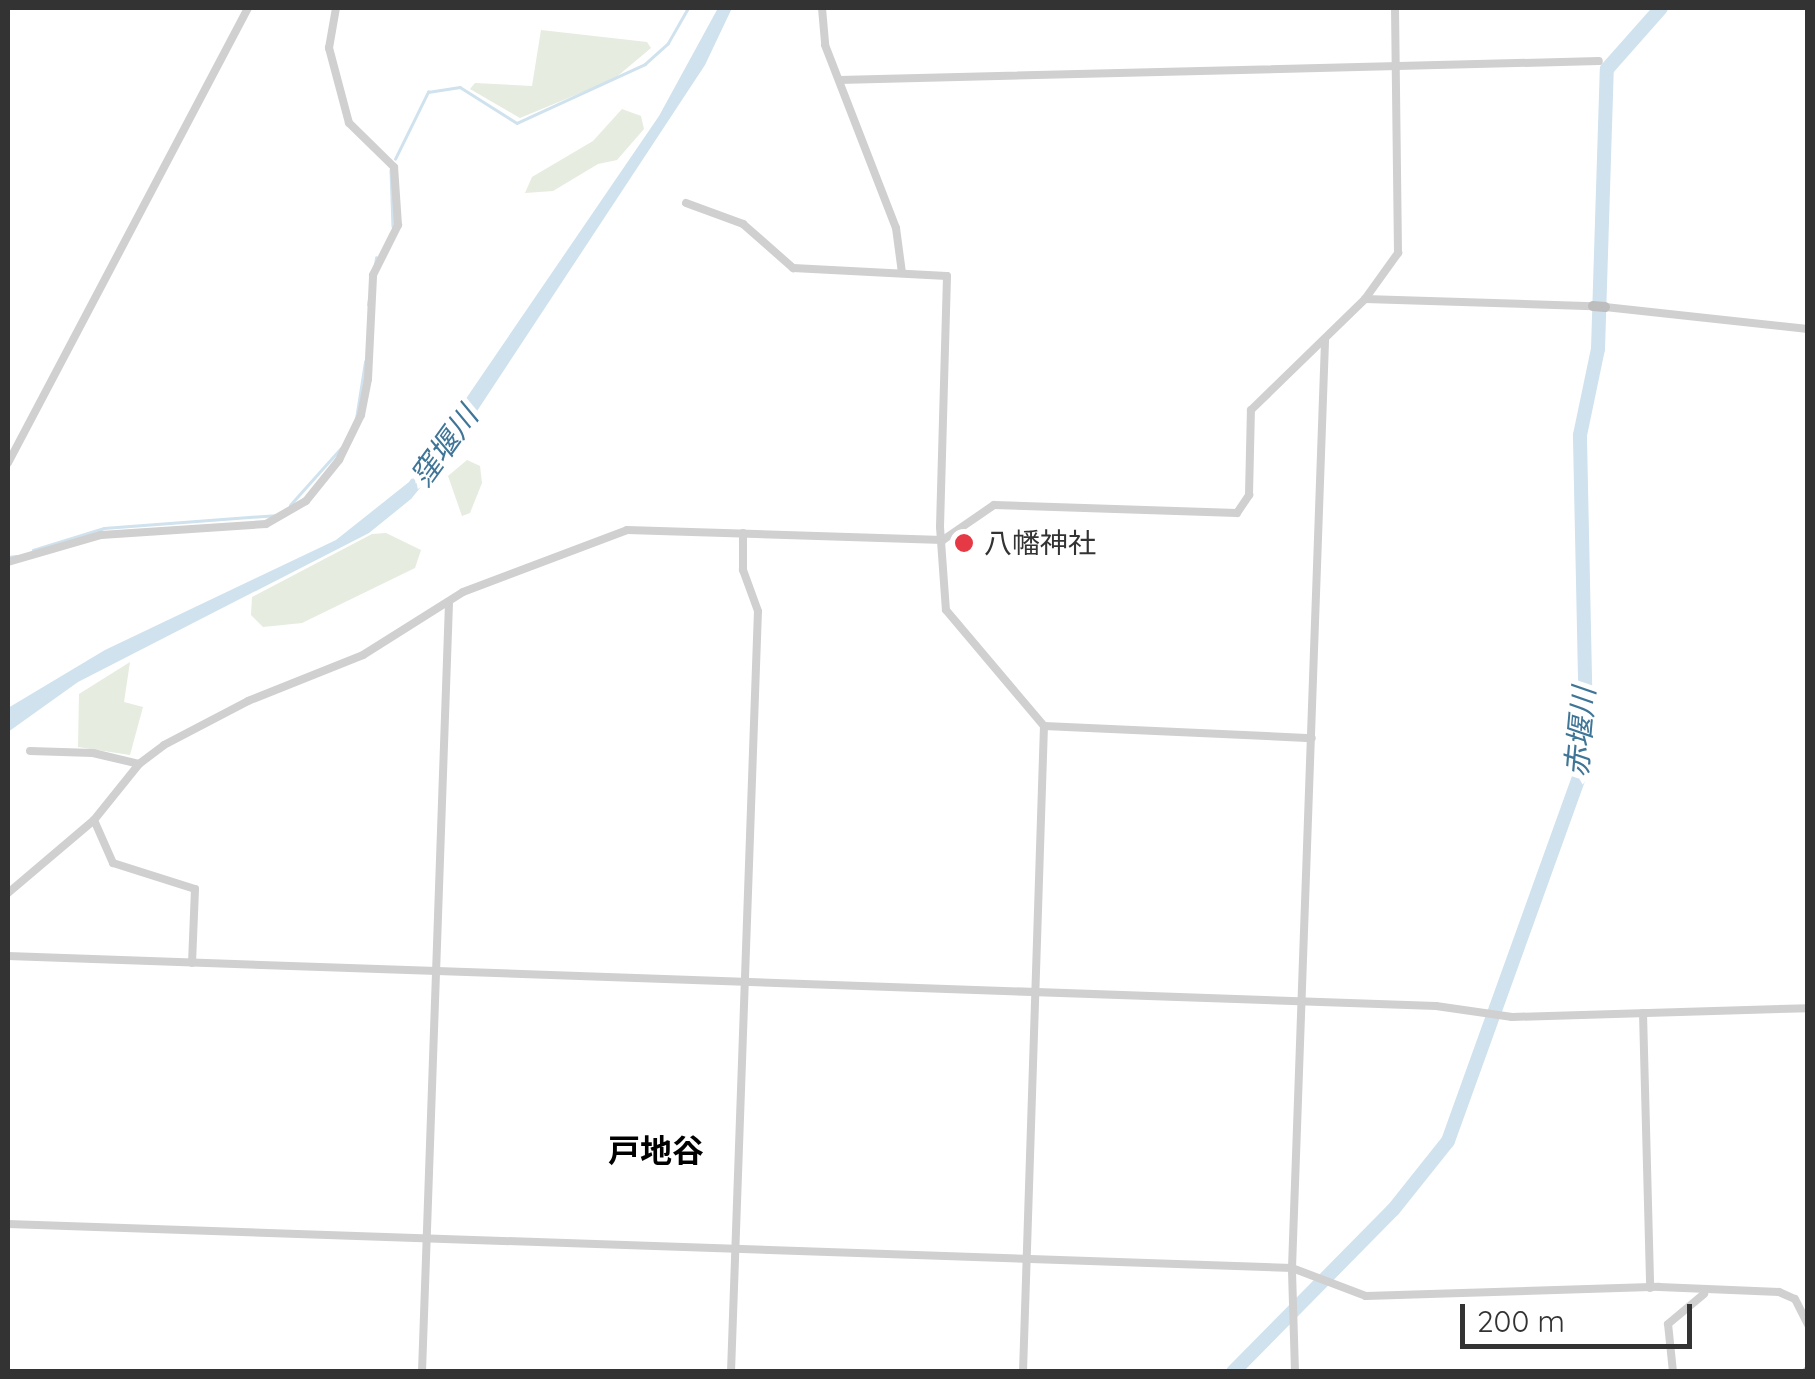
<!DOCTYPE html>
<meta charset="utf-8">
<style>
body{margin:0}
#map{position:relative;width:1815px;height:1379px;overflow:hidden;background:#fff;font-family:Quicksand,"Noto Sans JP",sans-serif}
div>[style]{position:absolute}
.green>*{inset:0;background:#e6ecdf}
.water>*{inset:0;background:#cfe2ee}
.stream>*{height:2.5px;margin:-1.25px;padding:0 1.25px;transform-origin:1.25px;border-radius:1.25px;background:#cfe2ee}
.river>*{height:14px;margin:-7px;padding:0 7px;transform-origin:7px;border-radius:7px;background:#cfe2ee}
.street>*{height:8px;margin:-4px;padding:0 4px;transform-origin:4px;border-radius:4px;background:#d0d0d0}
.secondary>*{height:10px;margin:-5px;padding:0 5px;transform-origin:5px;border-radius:5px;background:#bdbdbd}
.dots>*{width:28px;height:28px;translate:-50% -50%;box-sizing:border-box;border:5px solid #fff;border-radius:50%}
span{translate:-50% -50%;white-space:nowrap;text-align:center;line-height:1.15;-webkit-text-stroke:10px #fff;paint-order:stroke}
.poi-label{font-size:28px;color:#333}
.left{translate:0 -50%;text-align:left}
.water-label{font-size:30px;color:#3f7597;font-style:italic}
.quarter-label{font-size:32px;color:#000;font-weight:700}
.frame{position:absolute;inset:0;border:10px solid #333;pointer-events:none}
.scale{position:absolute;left:1460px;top:1304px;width:232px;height:45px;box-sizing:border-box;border:5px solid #333;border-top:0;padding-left:12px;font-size:30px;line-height:35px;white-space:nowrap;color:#333;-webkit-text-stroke:8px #fff;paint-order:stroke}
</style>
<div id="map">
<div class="green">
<i style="clip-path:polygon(541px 30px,647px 42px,651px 48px,614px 79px,520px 118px,470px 89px,475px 83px,532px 86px)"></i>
<i style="clip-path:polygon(622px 109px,641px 116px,644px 129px,617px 160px,598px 164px,553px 191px,525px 193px,532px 177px,593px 141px)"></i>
<i style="clip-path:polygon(467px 460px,480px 466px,482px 483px,470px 513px,462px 516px,448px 476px)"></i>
<i style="clip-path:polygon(386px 533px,421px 550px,415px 568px,302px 623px,263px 627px,251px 615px,252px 597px,372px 534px)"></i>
<i style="clip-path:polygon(130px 662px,124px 702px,143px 707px,130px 755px,78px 747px,79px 694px)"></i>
</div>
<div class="water">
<i style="clip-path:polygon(718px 8px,732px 8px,705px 65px,452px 449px,411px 499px,369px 533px,78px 682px,8px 732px,8px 708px,105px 650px,336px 540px,409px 482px,659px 116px)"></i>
</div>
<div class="stream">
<i style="left:395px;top:159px;width:75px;rotate:-63.8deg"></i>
<i style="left:428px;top:92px;width:32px;rotate:-9deg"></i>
<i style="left:460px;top:87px;width:67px;rotate:32.3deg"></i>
<i style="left:517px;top:123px;width:141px;rotate:-24.7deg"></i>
<i style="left:645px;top:64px;width:31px;rotate:-42deg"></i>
<i style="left:668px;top:43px;width:40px;rotate:-60.3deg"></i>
<i style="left:391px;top:170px;width:56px;rotate:88deg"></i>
<i style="left:368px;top:305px;width:48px;rotate:-80.3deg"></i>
<i style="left:356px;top:419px;width:58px;rotate:-81deg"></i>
<i style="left:290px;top:505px;width:76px;rotate:-48.2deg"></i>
<i style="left:33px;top:550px;width:74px;rotate:-17.2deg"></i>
<i style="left:104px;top:528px;width:171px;rotate:-4.3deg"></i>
<i style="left:8px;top:557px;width:8px;rotate:-7deg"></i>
</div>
<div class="river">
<i style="left:1233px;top:1372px;width:228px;rotate:-45.4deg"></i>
<i style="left:1393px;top:1210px;width:88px;rotate:-51.4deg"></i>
<i style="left:1448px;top:1141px;width:390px;rotate:-70.2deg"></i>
<i style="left:1580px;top:774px;width:49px;rotate:-83deg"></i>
<i style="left:1586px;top:725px;width:290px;rotate:-91.2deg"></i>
<i style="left:1580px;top:435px;width:88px;rotate:-78.2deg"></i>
<i style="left:1598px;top:349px;width:280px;rotate:-88.2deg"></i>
<i style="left:1607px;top:69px;width:81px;rotate:-48.5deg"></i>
</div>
<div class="street">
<i style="left:822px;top:8px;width:37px;rotate:85deg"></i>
<i style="left:825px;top:45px;width:196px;rotate:68.8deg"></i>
<i style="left:896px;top:228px;width:45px;rotate:82.4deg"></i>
<i style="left:839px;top:80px;width:760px;rotate:-1.43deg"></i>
<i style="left:686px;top:203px;width:61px;rotate:20.2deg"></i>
<i style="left:743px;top:224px;width:67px;rotate:41.3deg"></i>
<i style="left:793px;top:268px;width:154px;rotate:3deg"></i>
<i style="left:947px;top:276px;width:251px;rotate:91.6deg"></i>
<i style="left:940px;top:527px;width:83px;rotate:85.9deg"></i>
<i style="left:946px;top:610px;width:152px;rotate:49.8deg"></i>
<i style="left:1044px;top:726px;width:268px;rotate:2.6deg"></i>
<i style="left:1365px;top:299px;width:228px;rotate:1.8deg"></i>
<i style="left:1605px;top:307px;width:204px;rotate:6.2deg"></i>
<i style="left:8px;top:463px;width:514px;rotate:-62.19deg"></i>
<i style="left:8px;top:562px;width:97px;rotate:-16.2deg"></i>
<i style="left:101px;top:535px;width:165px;rotate:-3.8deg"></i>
<i style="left:266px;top:524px;width:46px;rotate:-29.9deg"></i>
<i style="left:306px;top:501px;width:53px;rotate:-51.2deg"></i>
<i style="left:339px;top:460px;width:50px;rotate:-63.9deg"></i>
<i style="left:361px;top:415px;width:37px;rotate:-79deg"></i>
<i style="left:368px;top:379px;width:104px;rotate:-87.2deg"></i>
<i style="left:373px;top:275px;width:56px;rotate:-63.4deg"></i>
<i style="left:398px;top:225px;width:58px;rotate:-93.9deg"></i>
<i style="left:394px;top:167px;width:63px;rotate:-135.6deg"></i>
<i style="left:349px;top:123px;width:78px;rotate:-104.9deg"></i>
<i style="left:329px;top:48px;width:41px;rotate:-80.1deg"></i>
<i style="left:30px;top:751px;width:63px;rotate:1.8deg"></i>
<i style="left:93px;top:753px;width:47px;rotate:13.4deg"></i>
<i style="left:94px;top:820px;width:47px;rotate:66.2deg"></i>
<i style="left:113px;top:863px;width:86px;rotate:17.6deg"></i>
<i style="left:195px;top:889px;width:74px;rotate:92.3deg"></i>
<i style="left:8px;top:893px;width:113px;rotate:-40.3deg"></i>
<i style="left:94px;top:820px;width:72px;rotate:-51.2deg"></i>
<i style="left:139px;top:764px;width:31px;rotate:-37deg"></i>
<i style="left:164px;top:745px;width:95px;rotate:-27.6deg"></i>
<i style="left:248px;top:701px;width:124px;rotate:-21.8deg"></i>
<i style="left:363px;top:655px;width:118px;rotate:-32.2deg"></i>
<i style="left:463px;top:592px;width:175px;rotate:-20.7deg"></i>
<i style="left:627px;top:530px;width:316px;rotate:1.8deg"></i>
<i style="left:943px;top:540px;width:62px;rotate:-34.5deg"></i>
<i style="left:994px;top:505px;width:243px;rotate:1.9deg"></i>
<i style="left:1237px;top:513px;width:22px;rotate:-56deg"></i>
<i style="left:1249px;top:495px;width:85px;rotate:-88.7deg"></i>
<i style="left:1251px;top:410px;width:159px;rotate:-44.2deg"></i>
<i style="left:1365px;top:299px;width:57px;rotate:-54.3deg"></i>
<i style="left:1398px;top:253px;width:245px;rotate:-90.7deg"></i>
<i style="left:8px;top:956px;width:1429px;rotate:2.01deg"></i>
<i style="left:1436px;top:1006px;width:77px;rotate:8.2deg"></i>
<i style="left:1512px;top:1017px;width:296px;rotate:-1.7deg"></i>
<i style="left:1643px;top:1013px;width:275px;rotate:88.5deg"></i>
<i style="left:8px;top:1224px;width:1285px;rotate:1.96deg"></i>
<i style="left:1292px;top:1268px;width:79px;rotate:20.7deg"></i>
<i style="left:1366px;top:1296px;width:293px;rotate:-1.8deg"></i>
<i style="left:1659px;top:1287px;width:120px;rotate:2.4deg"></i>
<i style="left:1779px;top:1292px;width:17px;rotate:24deg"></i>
<i style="left:1795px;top:1299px;width:29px;rotate:63deg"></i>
<i style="left:422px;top:1372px;width:769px;rotate:-87.99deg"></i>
<i style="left:731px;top:1372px;width:761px;rotate:-87.97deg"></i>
<i style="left:758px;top:611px;width:44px;rotate:-110.1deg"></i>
<i style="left:743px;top:570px;width:37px;rotate:-90deg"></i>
<i style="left:1023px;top:1372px;width:646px;rotate:-88.14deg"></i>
<i style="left:1295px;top:1372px;width:104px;rotate:-91.7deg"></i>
<i style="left:1292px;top:1268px;width:928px;rotate:-87.96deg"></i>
<i style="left:1673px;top:1372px;width:48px;rotate:-95.9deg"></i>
<i style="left:1668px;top:1324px;width:47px;rotate:-39.8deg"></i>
</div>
<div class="secondary">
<i style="left:1593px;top:306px;width:12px;rotate:5deg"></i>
<i style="left:1807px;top:1372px;width:1px;rotate:-45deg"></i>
</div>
<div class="dots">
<i style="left:964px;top:543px;background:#e63946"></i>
</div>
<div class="poi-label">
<span class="left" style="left:984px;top:543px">八幡神社</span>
</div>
<div class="water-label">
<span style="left:444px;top:446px;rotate:-54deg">窪堰川</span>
<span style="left:1580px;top:732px;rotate:-85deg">赤堰川</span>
</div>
<div class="quarter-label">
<span style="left:656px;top:1150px">戸地谷</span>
</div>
<div class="frame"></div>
<div class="scale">200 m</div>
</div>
